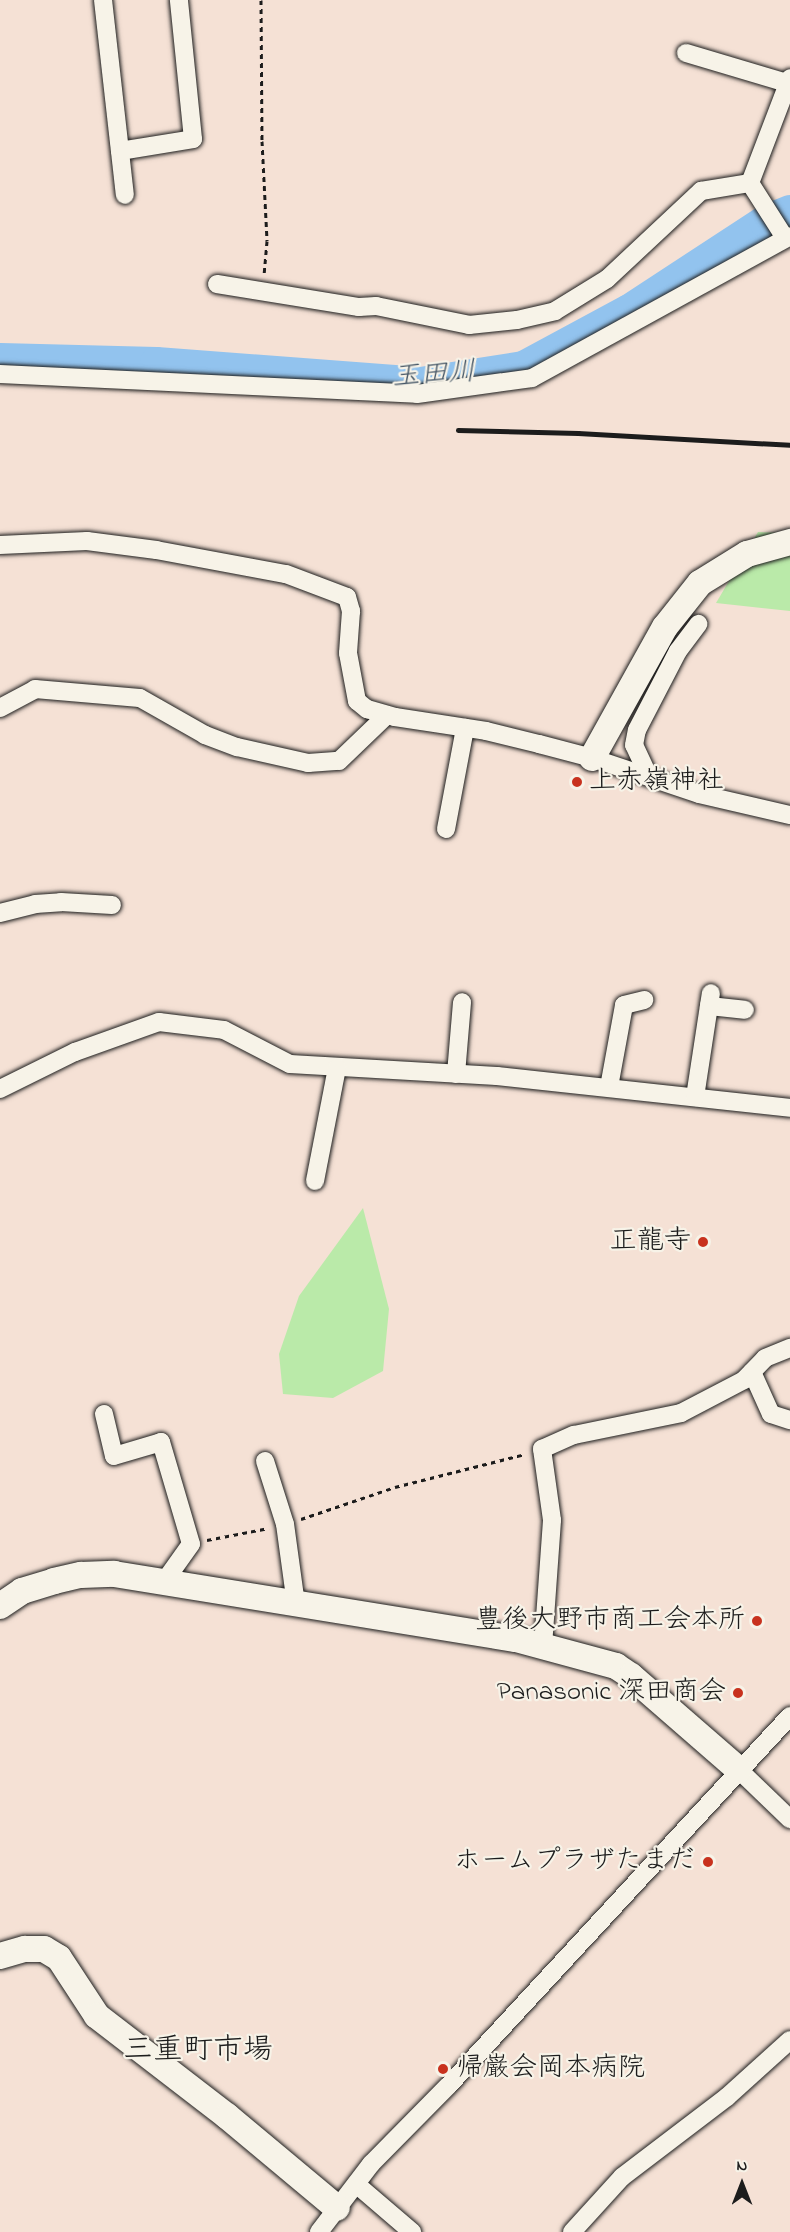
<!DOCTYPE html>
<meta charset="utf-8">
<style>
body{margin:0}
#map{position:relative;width:790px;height:2232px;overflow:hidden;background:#f5e1d5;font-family:"Indie Flower","Klee One",sans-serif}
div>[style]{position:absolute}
.green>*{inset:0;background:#baeaa9}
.river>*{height:33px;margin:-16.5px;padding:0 16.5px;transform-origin:16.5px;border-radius:16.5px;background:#92c3ee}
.path>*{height:3px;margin-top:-1.5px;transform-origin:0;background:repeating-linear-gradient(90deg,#1c1c1c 0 4.5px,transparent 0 9px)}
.roads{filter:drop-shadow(0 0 2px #1c1c1c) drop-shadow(0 0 2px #1c1c1c)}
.street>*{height:18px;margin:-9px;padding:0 9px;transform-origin:9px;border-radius:9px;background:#f7f3e8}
.secondary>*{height:26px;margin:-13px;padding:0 13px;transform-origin:13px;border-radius:13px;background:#f7f3e8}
.rail>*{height:4.5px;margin:-2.25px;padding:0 2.25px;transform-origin:2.25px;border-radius:2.25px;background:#1c1c1c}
.dots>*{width:16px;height:16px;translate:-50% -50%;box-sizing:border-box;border:3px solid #f7f3e8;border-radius:50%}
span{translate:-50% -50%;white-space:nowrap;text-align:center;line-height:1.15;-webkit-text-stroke:4.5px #f7f3e8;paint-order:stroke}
.poi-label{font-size:27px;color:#1c1c1c}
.left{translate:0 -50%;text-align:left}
.right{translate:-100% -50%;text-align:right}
.water-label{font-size:28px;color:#455666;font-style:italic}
.quarter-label{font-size:30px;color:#1c1c1c}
.north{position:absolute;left:712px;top:2154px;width:60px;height:60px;-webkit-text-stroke:4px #f7f3e8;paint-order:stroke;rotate:0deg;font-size:16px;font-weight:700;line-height:24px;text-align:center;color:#1c1c1c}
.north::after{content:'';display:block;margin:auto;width:21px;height:27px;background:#1c1c1c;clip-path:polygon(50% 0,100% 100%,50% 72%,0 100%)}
</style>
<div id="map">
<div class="green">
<i style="clip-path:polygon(758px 532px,790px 533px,790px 611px,716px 603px)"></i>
<i style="clip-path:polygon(363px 1208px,389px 1309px,383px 1371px,333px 1398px,283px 1394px,279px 1354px,299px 1296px)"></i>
</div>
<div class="river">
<i style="left:0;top:359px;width:156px;rotate:1.5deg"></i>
<i style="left:156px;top:363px;width:265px;rotate:4.3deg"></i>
<i style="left:420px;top:383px;width:104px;rotate:-8.8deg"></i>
<i style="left:523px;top:367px;width:120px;rotate:-28.3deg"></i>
<i style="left:629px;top:310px;width:163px;rotate:-33.2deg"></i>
<i style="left:765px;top:221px;width:27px;rotate:-22deg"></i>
</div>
<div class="path">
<i style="left:261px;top:0;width:141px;rotate:89.6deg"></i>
<i style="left:262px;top:141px;width:100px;rotate:87.1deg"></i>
<i style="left:267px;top:241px;width:32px;rotate:95deg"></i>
<i style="left:301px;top:1519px;width:99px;rotate:-18.8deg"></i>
<i style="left:395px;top:1487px;width:134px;rotate:-14.2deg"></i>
<i style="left:207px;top:1540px;width:63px;rotate:-11deg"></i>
</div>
<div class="roads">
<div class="street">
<i style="left:103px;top:0;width:196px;rotate:83.6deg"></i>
<i style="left:686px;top:53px;width:109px;rotate:16.6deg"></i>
<i style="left:120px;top:151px;width:74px;rotate:-9.3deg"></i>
<i style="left:193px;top:139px;width:140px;rotate:-95.8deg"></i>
<i style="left:785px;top:238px;width:65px;rotate:-122.5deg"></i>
<i style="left:750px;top:183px;width:112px;rotate:-69.1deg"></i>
<i style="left:217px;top:284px;width:144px;rotate:9.2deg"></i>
<i style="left:359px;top:307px;width:17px;rotate:-3deg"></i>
<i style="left:376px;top:306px;width:95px;rotate:11.5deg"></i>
<i style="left:469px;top:325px;width:48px;rotate:-5.9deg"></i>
<i style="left:517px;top:320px;width:39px;rotate:-13deg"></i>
<i style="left:555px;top:311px;width:61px;rotate:-31.6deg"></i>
<i style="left:607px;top:279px;width:129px;rotate:-43.1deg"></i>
<i style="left:701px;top:191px;width:50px;rotate:-9.3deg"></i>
<i style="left:0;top:374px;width:417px;rotate:2.7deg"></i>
<i style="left:417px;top:394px;width:116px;rotate:-7.9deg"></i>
<i style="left:532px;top:378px;width:294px;rotate:-28.8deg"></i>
<i style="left:0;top:545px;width:87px;rotate:-2.6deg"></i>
<i style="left:87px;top:541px;width:70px;rotate:7.4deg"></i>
<i style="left:156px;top:550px;width:132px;rotate:10.5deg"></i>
<i style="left:286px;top:574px;width:65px;rotate:20.7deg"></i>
<i style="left:347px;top:597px;width:15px;rotate:74deg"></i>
<i style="left:351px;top:611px;width:42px;rotate:94.1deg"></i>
<i style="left:348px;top:653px;width:49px;rotate:79.4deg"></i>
<i style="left:357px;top:701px;width:13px;rotate:39deg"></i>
<i style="left:367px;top:709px;width:29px;rotate:16deg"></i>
<i style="left:395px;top:717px;width:92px;rotate:8.7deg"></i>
<i style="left:486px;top:731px;width:55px;rotate:13.8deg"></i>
<i style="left:539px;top:744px;width:55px;rotate:14.8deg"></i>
<i style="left:592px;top:758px;width:113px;rotate:18.6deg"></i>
<i style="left:699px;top:794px;width:93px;rotate:13deg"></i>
<i style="left:0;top:708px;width:40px;rotate:-28deg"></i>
<i style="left:35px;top:689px;width:105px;rotate:4.9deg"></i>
<i style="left:140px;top:698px;width:75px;rotate:29.6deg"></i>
<i style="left:205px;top:735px;width:34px;rotate:21deg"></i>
<i style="left:237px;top:747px;width:73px;rotate:12.7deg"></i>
<i style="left:308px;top:763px;width:31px;rotate:-4deg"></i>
<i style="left:339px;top:761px;width:66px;rotate:-43.8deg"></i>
<i style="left:649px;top:777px;width:35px;rotate:-115deg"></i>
<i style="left:634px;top:745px;width:15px;rotate:-79deg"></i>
<i style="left:637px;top:730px;width:89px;rotate:-62.6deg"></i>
<i style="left:678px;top:651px;width:34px;rotate:-53deg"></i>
<i style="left:446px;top:829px;width:103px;rotate:-79.3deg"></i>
<i style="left:0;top:913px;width:36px;rotate:-14deg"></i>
<i style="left:35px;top:904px;width:26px;rotate:-4deg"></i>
<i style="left:61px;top:902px;width:51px;rotate:3.4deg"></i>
<i style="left:709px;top:1006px;width:36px;rotate:6deg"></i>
<i style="left:456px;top:1074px;width:72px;rotate:-85.2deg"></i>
<i style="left:609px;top:1087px;width:83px;rotate:-79.6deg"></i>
<i style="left:624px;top:1005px;width:21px;rotate:-14deg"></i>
<i style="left:0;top:1089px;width:84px;rotate:-26.3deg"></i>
<i style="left:75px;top:1052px;width:89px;rotate:-19.7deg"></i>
<i style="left:159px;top:1022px;width:65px;rotate:7deg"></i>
<i style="left:224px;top:1030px;width:74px;rotate:27.3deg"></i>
<i style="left:290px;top:1064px;width:207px;rotate:3.3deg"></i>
<i style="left:497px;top:1076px;width:295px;rotate:6.2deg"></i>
<i style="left:695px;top:1097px;width:105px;rotate:-81.3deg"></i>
<i style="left:315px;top:1181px;width:115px;rotate:-79deg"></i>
<i style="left:752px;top:1372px;width:46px;rotate:65.7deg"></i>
<i style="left:771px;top:1414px;width:20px;rotate:18deg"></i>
<i style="left:104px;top:1414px;width:43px;rotate:76.6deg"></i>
<i style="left:114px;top:1456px;width:49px;rotate:-16.6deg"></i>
<i style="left:161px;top:1442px;width:106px;rotate:73.6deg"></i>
<i style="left:191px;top:1544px;width:47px;rotate:125.4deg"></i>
<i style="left:265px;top:1461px;width:66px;rotate:72.4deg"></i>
<i style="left:285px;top:1524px;width:81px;rotate:82.2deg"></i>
<i style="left:543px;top:1646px;width:126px;rotate:-85.9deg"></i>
<i style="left:552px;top:1520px;width:72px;rotate:-98deg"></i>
<i style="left:542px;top:1449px;width:35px;rotate:-24deg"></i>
<i style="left:574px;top:1435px;width:109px;rotate:-11.6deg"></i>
<i style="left:681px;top:1413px;width:71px;rotate:-27.6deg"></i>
<i style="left:744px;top:1380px;width:30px;rotate:-46deg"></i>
<i style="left:765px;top:1358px;width:27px;rotate:-22deg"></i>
<i style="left:739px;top:1770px;width:71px;rotate:43.9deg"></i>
<i style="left:356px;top:2184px;width:74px;rotate:40.6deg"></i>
<i style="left:319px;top:2232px;width:86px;rotate:-52.6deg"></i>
<i style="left:371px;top:2164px;width:110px;rotate:-45.4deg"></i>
<i style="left:448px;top:2086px;width:504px;rotate:-47.25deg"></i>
<i style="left:572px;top:2232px;width:74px;rotate:-47.7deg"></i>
<i style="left:622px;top:2177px;width:132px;rotate:-37.3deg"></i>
<i style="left:727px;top:2097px;width:85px;rotate:-42.1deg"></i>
</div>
<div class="secondary">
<i style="left:592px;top:758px;width:150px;rotate:-60.9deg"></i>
<i style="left:665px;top:627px;width:56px;rotate:-51.5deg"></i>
<i style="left:700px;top:583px;width:55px;rotate:-31.7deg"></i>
<i style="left:747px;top:554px;width:45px;rotate:-15.6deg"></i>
<i style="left:0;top:1606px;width:27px;rotate:-34deg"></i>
<i style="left:22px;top:1591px;width:34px;rotate:-17deg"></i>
<i style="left:54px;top:1581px;width:28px;rotate:-13deg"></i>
<i style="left:81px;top:1575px;width:33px;rotate:-2deg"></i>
<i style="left:114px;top:1574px;width:407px;rotate:9.2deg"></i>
<i style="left:516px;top:1639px;width:104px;rotate:15.1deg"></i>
<i style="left:616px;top:1666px;width:18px;rotate:34deg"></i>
<i style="left:631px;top:1676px;width:143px;rotate:41deg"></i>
<i style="left:0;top:1956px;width:26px;rotate:-16deg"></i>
<i style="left:25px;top:1949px;width:19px"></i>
<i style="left:44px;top:1949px;width:17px;rotate:31deg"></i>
<i style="left:59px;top:1958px;width:69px;rotate:56.8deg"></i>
<i style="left:97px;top:2016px;width:164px;rotate:37.6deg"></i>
<i style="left:227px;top:2116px;width:143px;rotate:39.9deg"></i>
</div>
</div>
<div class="rail">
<i style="left:458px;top:430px;width:120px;rotate:1.4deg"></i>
<i style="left:578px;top:433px;width:212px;rotate:3.2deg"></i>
</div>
<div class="dots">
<i style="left:577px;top:782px;background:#c8321e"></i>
<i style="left:703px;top:1242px;background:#c8321e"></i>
<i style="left:757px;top:1621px;background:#c8321e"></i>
<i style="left:738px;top:1693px;background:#c8321e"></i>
<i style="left:708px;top:1862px;background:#c8321e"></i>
<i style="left:443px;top:2069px;background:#c8321e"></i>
</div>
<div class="poi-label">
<span class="left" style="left:589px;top:782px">上赤嶺神社</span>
<span class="right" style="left:691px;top:1242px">正龍寺</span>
<span class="right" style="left:745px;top:1621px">豊後大野市商工会本所</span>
<span class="right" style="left:726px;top:1693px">Panasonic 深田商会</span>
<span class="right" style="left:696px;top:1862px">ホームプラザたまだ</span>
<span class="left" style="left:456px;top:2069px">帰巌会岡本病院</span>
</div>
<div class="water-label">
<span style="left:434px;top:376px;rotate:-4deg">玉田川</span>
</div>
<div class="quarter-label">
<span style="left:198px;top:2051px">三重町市場</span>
</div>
<div class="north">N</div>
</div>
